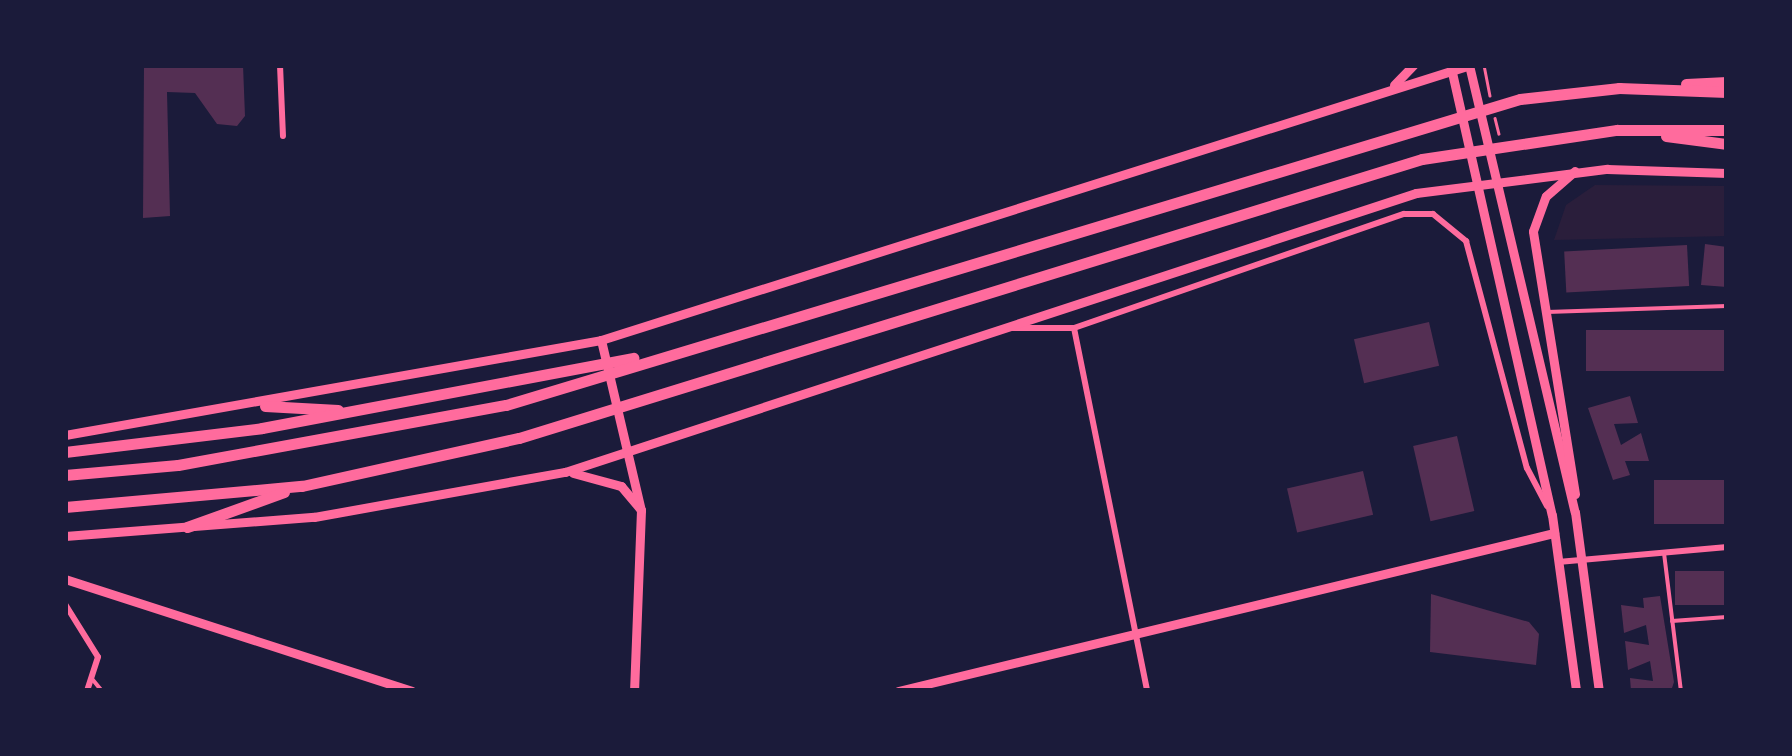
<!DOCTYPE html>
<style>
body{margin:0}
#map{position:relative;width:1792px;height:756px;overflow:hidden;background:#1b1b3a;font-family:Rubik,sans-serif}
div>[style]{position:absolute}
.green>*{inset:0;background:#2a1e3b}
.building>*{inset:0;background:#542f53;transform-origin:0 0}
.path>*{height:2.5px;margin:-1.25px;padding:0 1.25px;transform-origin:1.25px;border-radius:1.25px;background:#ff6b9d}
.service>*{height:4px;margin:-2px;padding:0 2px;transform-origin:2px;border-radius:2px;background:#ff6b9d}
.minor>*{height:6px;margin:-3px;padding:0 3px;transform-origin:3px;border-radius:3px;background:#ff6b9d}
.tertiary>*{height:9px;margin:-4.5px;padding:0 4.5px;transform-origin:4.5px;border-radius:4.5px;background:#ff6b9d}
.secondary>*{height:9px;margin:-4.5px;padding:0 4.5px;transform-origin:4.5px;border-radius:4.5px;background:#ff6b9d}
.trunk>*{height:11px;margin:-5.5px;padding:0 5.5px;transform-origin:5.5px;border-radius:5.5px;background:#ff6b9d}
span{translate:-50% -50%;white-space:nowrap;text-align:center;line-height:1.15;-webkit-text-stroke:9px #1b1b3a;paint-order:stroke}
.frame{position:absolute;inset:0;border:68px solid #1b1b3a;pointer-events:none}
</style>
<div id="map">
<div class="green">
<i style="clip-path:polygon(1595px 185px,1727px 186px,1727px 236px,1554px 240px,1566px 205px)"></i>
</div>
<div class="building">
<i style="clip-path:polygon(144px 65px,243px 65px,245px 116px,237px 126px,217px 124px,195px 93px,167px 92px,170px 216px,143px 218px)"></i>
<i style="clip-path:polygon(1705px 244px,1727px 247px,1727px 287px,1701px 285px)"></i>
<i style="left:1687px;top:245px;width:41px;height:123px;rotate:87deg"></i>
<i style="left:1429px;top:322px;width:45px;height:77px;rotate:77deg"></i>
<i style="left:1727px;top:330px;width:41px;height:141px;rotate:90deg"></i>
<i style="clip-path:polygon(1630px 396px,1638px 423px,1614px 424px,1621px 445px,1641px 433px,1649px 461px,1625px 461px,1630px 475px,1613px 480px,1588px 408px)"></i>
<i style="left:1457px;top:436px;width:77px;height:45px;rotate:77deg"></i>
<i style="left:1363px;top:471px;width:45px;height:78px;rotate:77deg"></i>
<i style="left:1727px;top:480px;width:44px;height:73px;rotate:90deg"></i>
<i style="left:1727px;top:571px;width:34px;height:52px;rotate:90deg"></i>
<i style="clip-path:polygon(1431px 594px,1529px 622px,1539px 634px,1536px 665px,1430px 652px)"></i>
<i style="clip-path:polygon(1660px 596px,1674px 682px,1671px 691px,1631px 691px,1630px 678px,1653px 681px,1650px 661px,1628px 670px,1625px 641px,1649px 645px,1646px 625px,1624px 633px,1621px 605px,1644px 608px,1643px 598px)"></i>
</div>
<div class="path">
<i style="left:1484px;top:65px;width:31px;rotate:79deg"></i>
<i style="left:1495px;top:118px;width:16px;rotate:76deg"></i>
</div>
<div class="service">
<i style="left:1547px;top:312px;width:180px;rotate:-1.9deg"></i>
<i style="left:1664px;top:553px;width:139px;rotate:83deg"></i>
<i style="left:1672px;top:621px;width:55px;rotate:-4.2deg"></i>
<i style="left:93px;top:680px;width:14px;rotate:51deg"></i>
</div>
<div class="minor">
<i style="left:280px;top:65px;width:71px;rotate:87.6deg"></i>
<i style="left:1012px;top:328px;width:62px"></i>
<i style="left:1074px;top:328px;width:349px;rotate:-19.1deg"></i>
<i style="left:1404px;top:214px;width:29px"></i>
<i style="left:1433px;top:214px;width:43px;rotate:39.3deg"></i>
<i style="left:1466px;top:241px;width:235px;rotate:75deg"></i>
<i style="left:1527px;top:468px;width:43px;rotate:62.2deg"></i>
<i style="left:1074px;top:328px;width:370px;rotate:78.6deg"></i>
<i style="left:1558px;top:562px;width:170px;rotate:-5.1deg"></i>
<i style="left:65px;top:604px;width:62px;rotate:58.1deg"></i>
<i style="left:98px;top:657px;width:36px;rotate:108deg"></i>
</div>
<div class="tertiary">
<i style="left:601px;top:340px;width:175px;rotate:76.8deg"></i>
<i style="left:641px;top:510px;width:181px;rotate:92.2deg"></i>
<i style="left:65px;top:579px;width:364px;rotate:17.9deg"></i>
<i style="left:898px;top:691px;width:675px;rotate:-13.54deg"></i>
</div>
<div class="secondary">
<i style="left:1469px;top:65px;width:459px;rotate:76.7deg"></i>
<i style="left:1575px;top:512px;width:181px;rotate:82.4deg"></i>
<i style="left:1451px;top:68px;width:458px;rotate:77.3deg"></i>
<i style="left:1552px;top:515px;width:178px;rotate:82.2deg"></i>
<i style="left:1394px;top:85px;width:28px;rotate:-46deg"></i>
<i style="left:65px;top:435px;width:544px;rotate:-10.05deg"></i>
<i style="left:601px;top:340px;width:911px;rotate:-17.56deg"></i>
<i style="left:573px;top:473px;width:50px;rotate:15.2deg"></i>
<i style="left:621px;top:486px;width:31px;rotate:50deg"></i>
<i style="left:1575px;top:494px;width:266px;rotate:-99.1deg"></i>
<i style="left:1533px;top:231px;width:37px;rotate:-70deg"></i>
<i style="left:1546px;top:196px;width:38px;rotate:-41deg"></i>
<i style="left:65px;top:536px;width:250px;rotate:-4.4deg"></i>
<i style="left:314px;top:517px;width:255px;rotate:-10.2deg"></i>
<i style="left:565px;top:472px;width:896px;rotate:-18.15deg"></i>
<i style="left:1416px;top:193px;width:193px;rotate:-7.2deg"></i>
<i style="left:1607px;top:169px;width:120px;rotate:1.9deg"></i>
</div>
<div class="trunk">
<i style="left:1686px;top:84px;width:41px;rotate:-2.8deg"></i>
<i style="left:1666px;top:136px;width:62px;rotate:7.5deg"></i>
<i style="left:265px;top:406px;width:73px;rotate:3.1deg"></i>
<i style="left:65px;top:452px;width:198px;rotate:-6.9deg"></i>
<i style="left:262px;top:428px;width:378px;rotate:-10.7deg"></i>
<i style="left:65px;top:475px;width:113px;rotate:-5.1deg"></i>
<i style="left:178px;top:465px;width:333px;rotate:-10.4deg"></i>
<i style="left:506px;top:405px;width:1059px;rotate:-16.79deg"></i>
<i style="left:1520px;top:99px;width:100px;rotate:-6.3deg"></i>
<i style="left:1619px;top:88px;width:108px;rotate:2.1deg"></i>
<i style="left:65px;top:507px;width:238px;rotate:-5.1deg"></i>
<i style="left:302px;top:486px;width:222px;rotate:-12.5deg"></i>
<i style="left:519px;top:438px;width:945px;rotate:-17.17deg"></i>
<i style="left:1422px;top:159px;width:197px;rotate:-8.5deg"></i>
<i style="left:1617px;top:130px;width:110px"></i>
<i style="left:187px;top:527px;width:103px;rotate:-19.8deg"></i>
</div>
<div class="frame"></div>
</div>
